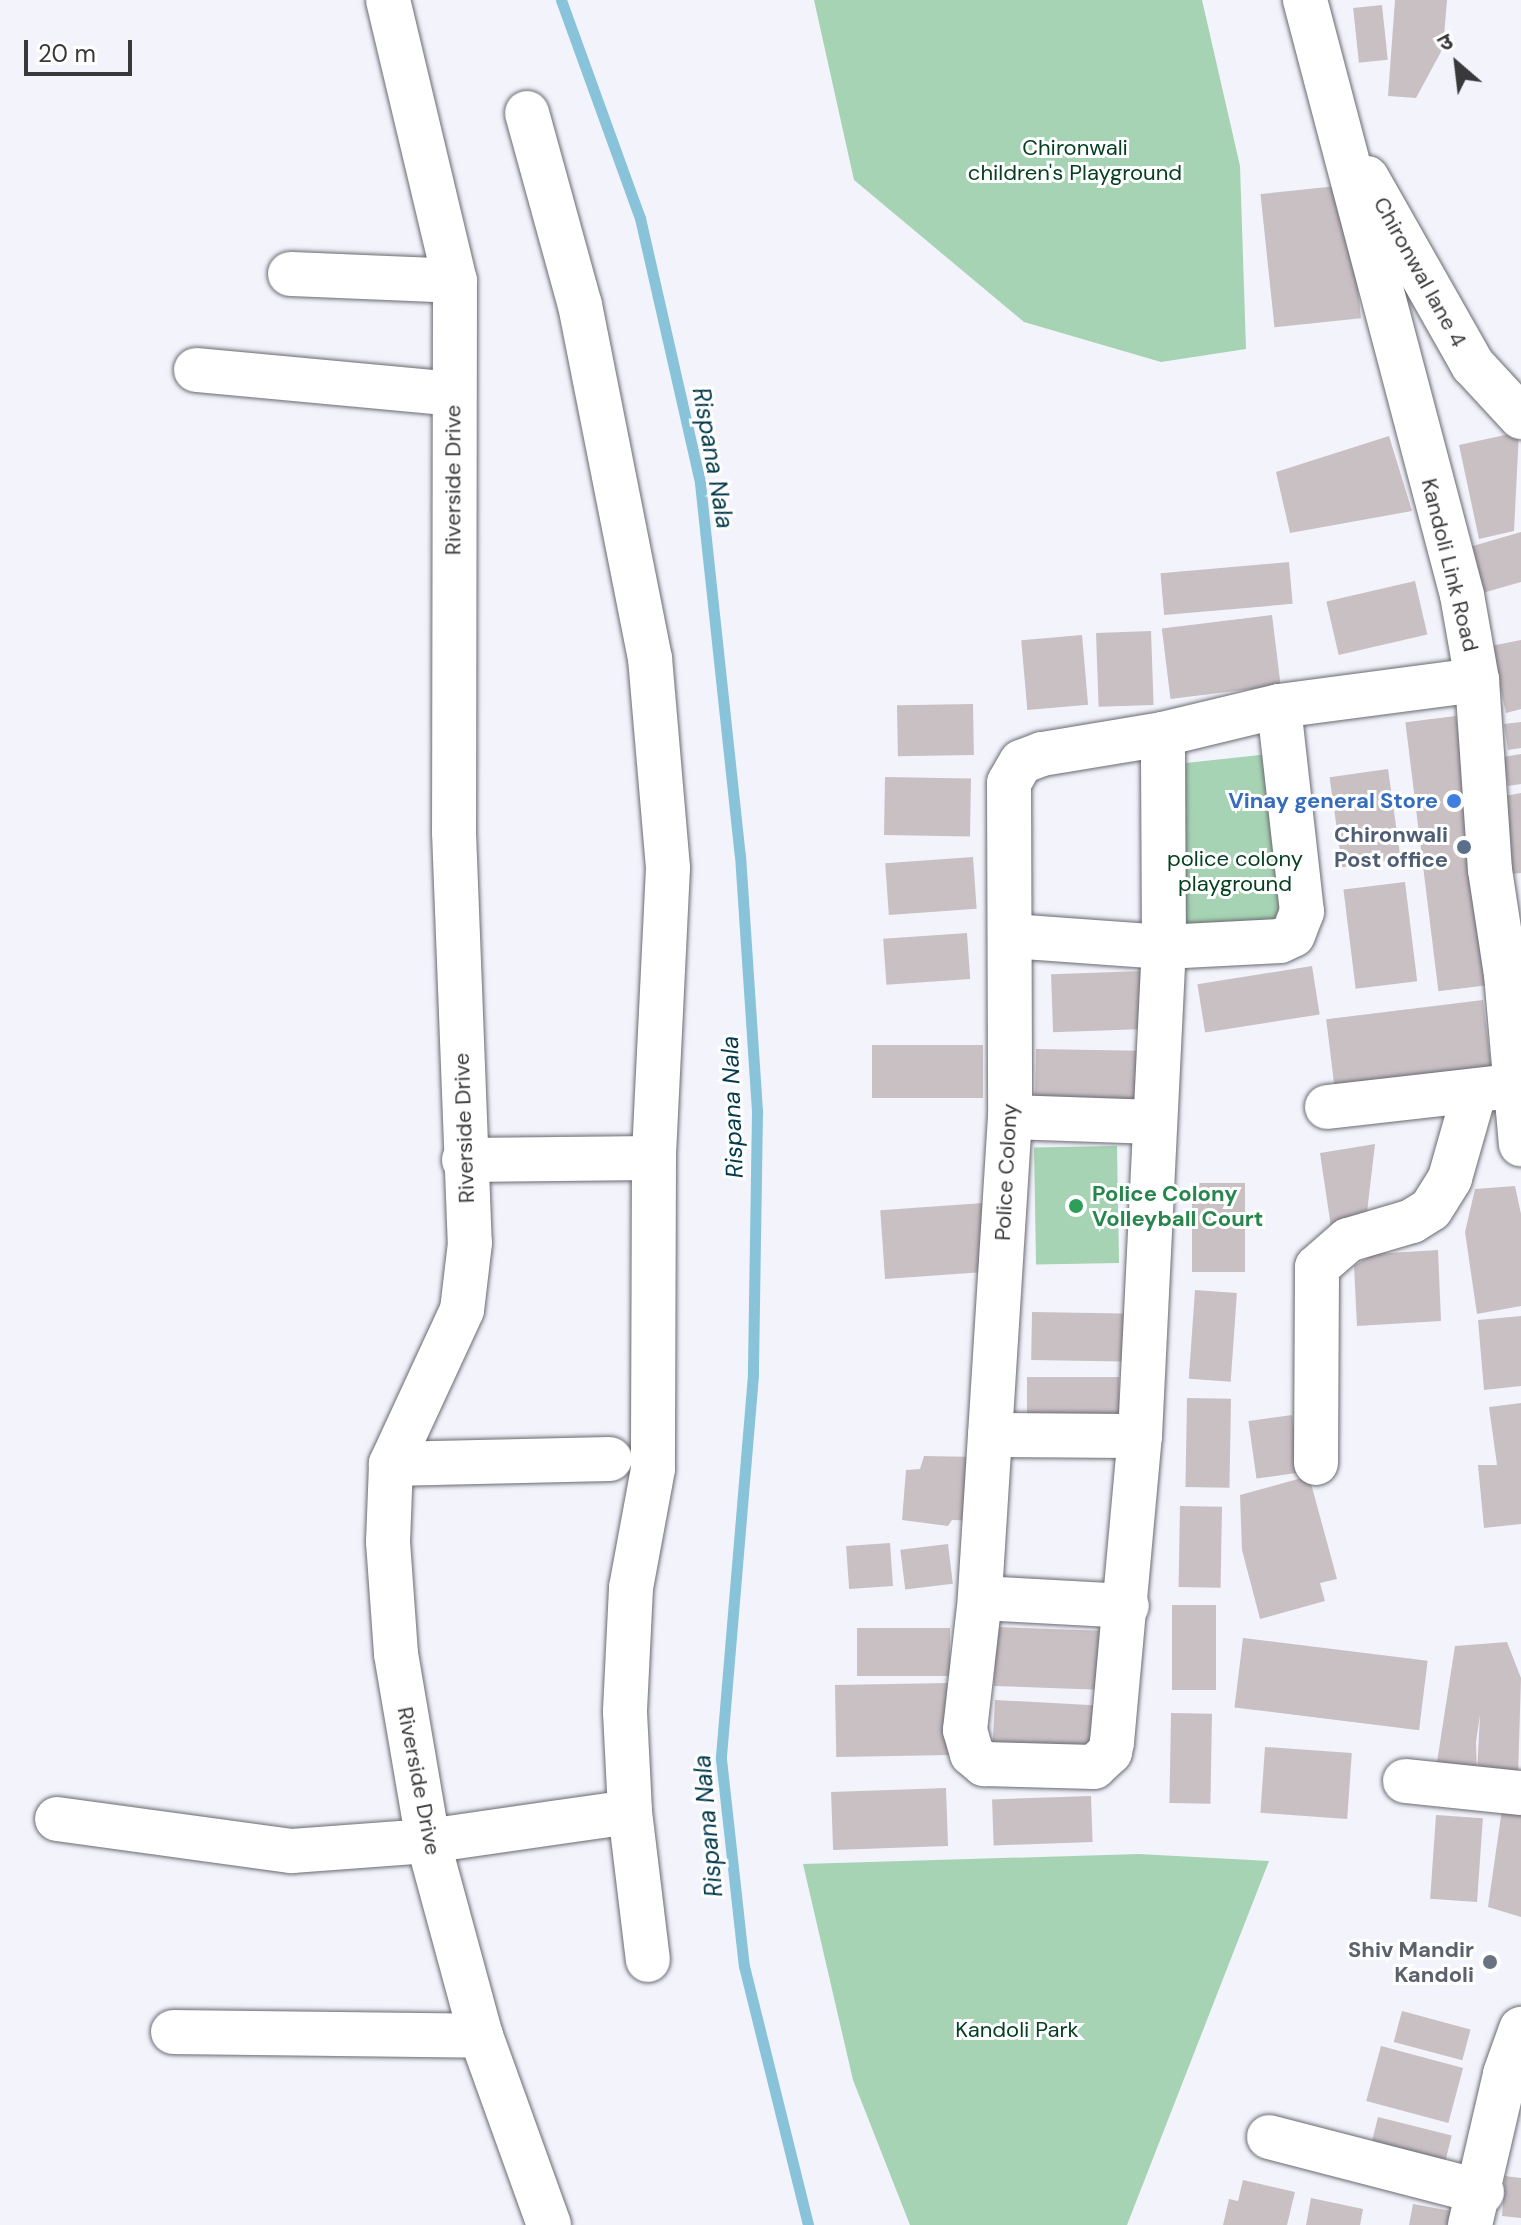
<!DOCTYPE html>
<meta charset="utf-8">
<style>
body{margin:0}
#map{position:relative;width:1521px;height:2225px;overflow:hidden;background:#f3f3fc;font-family:"DM Sans","Noto Sans Devanagari",sans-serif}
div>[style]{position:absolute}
.green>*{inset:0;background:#a6d3b3;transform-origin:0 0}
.stream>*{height:11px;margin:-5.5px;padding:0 5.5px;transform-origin:5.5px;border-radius:5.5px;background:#88c3da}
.building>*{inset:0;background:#c9c0c4;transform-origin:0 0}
.roads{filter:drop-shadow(0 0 2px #6a6a71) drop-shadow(0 0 2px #6a6a71)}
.minor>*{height:44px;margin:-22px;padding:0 22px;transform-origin:22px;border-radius:22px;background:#fff}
.dots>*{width:22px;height:22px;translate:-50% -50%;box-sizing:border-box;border:4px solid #fff;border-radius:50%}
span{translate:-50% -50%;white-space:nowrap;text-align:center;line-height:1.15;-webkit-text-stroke:6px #fff;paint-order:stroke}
.park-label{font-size:22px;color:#054021}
.street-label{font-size:22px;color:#39393c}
.shop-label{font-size:22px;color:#366cbe;font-weight:700}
.right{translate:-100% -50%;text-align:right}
.service-label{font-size:22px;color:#4e5e75;font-weight:700}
.leisure-label{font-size:22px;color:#27864d;font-weight:700}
.left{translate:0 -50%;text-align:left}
.worship-label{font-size:22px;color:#5b616d;font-weight:700}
.water-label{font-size:24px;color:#033a4b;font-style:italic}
.north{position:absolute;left:1417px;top:24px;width:80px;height:80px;-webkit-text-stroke:6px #fff;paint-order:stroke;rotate:332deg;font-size:22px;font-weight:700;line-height:32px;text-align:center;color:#39393c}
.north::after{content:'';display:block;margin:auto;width:28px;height:36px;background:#39393c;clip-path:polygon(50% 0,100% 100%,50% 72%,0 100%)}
.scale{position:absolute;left:24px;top:40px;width:108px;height:36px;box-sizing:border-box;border:4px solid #39393c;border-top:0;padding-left:10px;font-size:24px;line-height:28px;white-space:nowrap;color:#39393c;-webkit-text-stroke:6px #fff;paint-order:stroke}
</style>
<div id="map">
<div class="green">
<i style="clip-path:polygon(814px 0,1202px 0,1240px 166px,1246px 349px,1161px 362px,1024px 322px,854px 180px)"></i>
<i style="clip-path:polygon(1269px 754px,1292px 921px,1183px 928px,1186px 763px)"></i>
<i style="left:1117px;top:1146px;width:117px;height:83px;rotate:89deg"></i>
<i style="clip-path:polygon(1139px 1854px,1269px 1861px,1127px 2225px,910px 2225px,853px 2080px,803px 1864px)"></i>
</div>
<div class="stream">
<i style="left:561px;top:0;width:232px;rotate:70.1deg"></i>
<i style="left:640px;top:218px;width:272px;rotate:77.2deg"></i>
<i style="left:700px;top:483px;width:374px;rotate:83.9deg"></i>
<i style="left:740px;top:855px;width:258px;rotate:86.2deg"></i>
<i style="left:757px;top:1112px;width:263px;rotate:90.9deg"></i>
<i style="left:753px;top:1375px;width:385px;rotate:94.8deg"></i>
<i style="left:721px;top:1759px;width:208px;rotate:83.7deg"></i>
<i style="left:744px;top:1966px;width:267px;rotate:76.1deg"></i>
</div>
<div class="building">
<i style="clip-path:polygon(1395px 0,1447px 0,1443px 48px,1416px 98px,1388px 96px)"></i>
<i style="left:1382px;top:5px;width:55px;height:29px;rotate:84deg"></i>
<i style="left:1347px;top:185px;width:134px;height:87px;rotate:84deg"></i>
<i style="clip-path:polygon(1519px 432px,1514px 531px,1479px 539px,1459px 445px)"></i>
<i style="clip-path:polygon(1389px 436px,1412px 511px,1290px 533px,1276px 472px)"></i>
<i style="clip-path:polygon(1521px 532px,1521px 582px,1479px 594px,1466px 548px)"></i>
<i style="left:1289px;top:562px;width:42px;height:129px;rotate:85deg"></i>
<i style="left:1415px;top:581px;width:55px;height:91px;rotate:77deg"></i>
<i style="left:1272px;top:615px;width:71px;height:111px;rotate:83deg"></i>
<i style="left:1151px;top:631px;width:74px;height:55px;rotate:88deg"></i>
<i style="left:1082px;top:635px;width:70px;height:61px;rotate:85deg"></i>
<i style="clip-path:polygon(1521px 640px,1521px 709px,1506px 713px,1491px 646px)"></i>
<i style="left:973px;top:704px;width:51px;height:76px;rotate:89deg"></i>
<i style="left:1456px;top:716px;width:271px;height:51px;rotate:83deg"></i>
<i style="clip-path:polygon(1521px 722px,1521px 748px,1508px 750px,1504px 724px)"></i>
<i style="clip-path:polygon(1521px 754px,1521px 784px,1508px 786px,1503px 757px)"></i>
<i style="left:1388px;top:769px;width:91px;height:59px;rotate:82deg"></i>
<i style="left:885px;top:777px;width:86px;height:58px;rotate:1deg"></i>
<i style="clip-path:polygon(1521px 793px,1521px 873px,1512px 874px,1499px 797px)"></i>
<i style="left:973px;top:857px;width:52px;height:88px;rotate:86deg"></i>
<i style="left:1405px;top:882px;width:100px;height:62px;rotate:83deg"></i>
<i style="left:967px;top:933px;width:46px;height:84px;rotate:86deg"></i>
<i style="left:1312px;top:966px;width:49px;height:116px;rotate:81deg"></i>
<i style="left:1143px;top:971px;width:58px;height:92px;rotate:88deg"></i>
<i style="left:1483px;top:1000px;width:70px;height:158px;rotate:83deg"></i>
<i style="left:983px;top:1045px;width:53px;height:111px;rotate:90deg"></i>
<i style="left:1036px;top:1049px;width:104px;height:55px;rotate:1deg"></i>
<i style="clip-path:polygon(1375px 1144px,1366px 1221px,1331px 1227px,1320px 1153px)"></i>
<i style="left:1192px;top:1183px;width:53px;height:89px"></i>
<i style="clip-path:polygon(1515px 1186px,1521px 1214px,1521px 1306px,1477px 1314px,1465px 1232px,1475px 1189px)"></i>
<i style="left:983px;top:1203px;width:69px;height:103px;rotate:86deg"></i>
<i style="clip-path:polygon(1438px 1250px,1441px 1321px,1357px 1326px,1354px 1266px,1373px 1254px)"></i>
<i style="left:1195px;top:1290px;width:42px;height:89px;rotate:4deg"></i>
<i style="left:1032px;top:1312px;width:92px;height:48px;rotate:1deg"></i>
<i style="clip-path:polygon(1521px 1316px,1521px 1386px,1484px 1390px,1478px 1320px)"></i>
<i style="left:1027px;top:1377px;width:92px;height:45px"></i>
<i style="left:1187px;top:1398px;width:44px;height:89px;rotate:1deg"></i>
<i style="clip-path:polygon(1521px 1403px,1521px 1524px,1484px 1528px,1478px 1465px,1497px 1465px,1489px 1407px)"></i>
<i style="left:1292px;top:1415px;width:58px;height:44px;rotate:82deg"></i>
<i style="clip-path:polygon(924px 1456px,980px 1457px,978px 1521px,952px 1520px,948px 1526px,902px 1520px,906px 1470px,920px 1469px)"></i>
<i style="clip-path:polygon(1309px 1476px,1337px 1579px,1320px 1583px,1325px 1601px,1260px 1619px,1242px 1550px,1240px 1495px)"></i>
<i style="left:1180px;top:1506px;width:42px;height:81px;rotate:1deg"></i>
<i style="left:890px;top:1543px;width:43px;height:44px;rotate:86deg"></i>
<i style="left:948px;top:1544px;width:40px;height:48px;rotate:83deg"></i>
<i style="left:1172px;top:1605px;width:44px;height:85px"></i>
<i style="left:996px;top:1627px;width:105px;height:59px;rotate:2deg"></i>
<i style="left:857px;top:1628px;width:93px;height:48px"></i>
<i style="left:1243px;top:1638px;width:186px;height:70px;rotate:7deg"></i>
<i style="clip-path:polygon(evenodd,1507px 1642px,1521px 1678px,1518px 1777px,1435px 1775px,1455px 1646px,1507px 1642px,1480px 1715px,1477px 1773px,1476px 1742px,1480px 1715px)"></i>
<i style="left:949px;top:1683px;width:72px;height:114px;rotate:89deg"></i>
<i style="left:995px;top:1700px;width:99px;height:53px;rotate:3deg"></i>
<i style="left:1171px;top:1713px;width:41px;height:90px;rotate:1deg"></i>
<i style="left:1265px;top:1747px;width:87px;height:66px;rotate:4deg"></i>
<i style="left:946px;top:1788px;width:58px;height:115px;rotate:88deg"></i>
<i style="left:1091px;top:1796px;width:46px;height:99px;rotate:88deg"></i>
<i style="clip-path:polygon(1502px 1809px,1521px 1810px,1521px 1917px,1488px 1907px)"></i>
<i style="left:1436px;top:1815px;width:47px;height:84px;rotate:4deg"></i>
<i style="left:1402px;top:2011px;width:71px;height:32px;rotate:15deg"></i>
<i style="left:1381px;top:2046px;width:85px;height:57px;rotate:15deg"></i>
<i style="left:1378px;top:2117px;width:76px;height:40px;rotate:14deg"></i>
<i style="clip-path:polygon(1505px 2176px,1521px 2178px,1521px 2218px,1502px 2216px)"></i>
<i style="clip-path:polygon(1243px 2180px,1295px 2192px,1287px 2225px,1223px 2225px,1229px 2199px,1238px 2201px)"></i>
<i style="clip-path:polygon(1311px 2198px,1363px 2209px,1360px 2225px,1306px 2225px)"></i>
<i style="clip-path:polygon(1413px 2204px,1451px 2211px,1447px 2225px,1409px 2225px)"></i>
</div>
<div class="roads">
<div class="minor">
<i style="left:388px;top:0;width:289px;rotate:76.6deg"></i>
<i style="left:455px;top:281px;width:551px;rotate:90.1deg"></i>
<i style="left:454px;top:832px;width:411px;rotate:87.8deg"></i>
<i style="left:470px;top:1243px;width:67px;rotate:96.8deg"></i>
<i style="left:462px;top:1310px;width:170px;rotate:114.8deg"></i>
<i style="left:391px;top:1464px;width:78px;rotate:92.2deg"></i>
<i style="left:388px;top:1542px;width:112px;rotate:85.9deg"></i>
<i style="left:396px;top:1654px;width:190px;rotate:80.3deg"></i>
<i style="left:428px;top:1841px;width:202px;rotate:74.8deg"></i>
<i style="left:481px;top:2036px;width:201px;rotate:70.2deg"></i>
<i style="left:1305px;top:0;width:615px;rotate:75.22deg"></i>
<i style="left:1462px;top:595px;width:86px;rotate:80deg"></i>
<i style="left:1477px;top:680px;width:190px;rotate:86.1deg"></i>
<i style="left:1490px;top:870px;width:105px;rotate:81.3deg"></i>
<i style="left:1506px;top:974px;width:171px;rotate:85deg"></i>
<i style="left:527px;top:113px;width:199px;rotate:74.6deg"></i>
<i style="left:580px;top:305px;width:360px;rotate:78.8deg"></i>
<i style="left:650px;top:658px;width:211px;rotate:85.1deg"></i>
<i style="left:668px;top:868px;width:290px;rotate:92.8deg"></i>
<i style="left:654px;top:1158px;width:311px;rotate:90.2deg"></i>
<i style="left:653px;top:1469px;width:121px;rotate:100.5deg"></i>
<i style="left:631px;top:1588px;width:124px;rotate:92.8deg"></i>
<i style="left:625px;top:1712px;width:100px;rotate:87.1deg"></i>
<i style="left:1367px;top:178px;width:215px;rotate:60.5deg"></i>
<i style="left:1473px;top:365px;width:71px;rotate:47.3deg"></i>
<i style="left:290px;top:274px;width:165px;rotate:2.4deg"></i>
<i style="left:196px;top:370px;width:258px;rotate:5.3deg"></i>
<i style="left:1163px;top:734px;width:123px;rotate:170.6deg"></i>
<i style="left:1042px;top:754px;width:22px;rotate:159deg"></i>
<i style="left:1021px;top:762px;width:24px;rotate:120deg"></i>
<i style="left:1009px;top:783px;width:334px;rotate:89.8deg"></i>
<i style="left:1010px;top:1117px;width:482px;rotate:93.6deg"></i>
<i style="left:980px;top:1598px;width:133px;rotate:96.5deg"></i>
<i style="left:965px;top:1730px;width:25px;rotate:74deg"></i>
<i style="left:972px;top:1754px;width:16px;rotate:40deg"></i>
<i style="left:984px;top:1764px;width:110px;rotate:1.6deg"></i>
<i style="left:1094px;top:1767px;width:22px;rotate:-43deg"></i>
<i style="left:1110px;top:1752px;width:10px;rotate:-79deg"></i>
<i style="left:1112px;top:1742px;width:307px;rotate:-84.8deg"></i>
<i style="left:1140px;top:1436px;width:490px;rotate:-87.2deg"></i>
<i style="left:1164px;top:947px;width:213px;rotate:-90.3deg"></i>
<i style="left:1163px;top:734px;width:119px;rotate:-13.6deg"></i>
<i style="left:1279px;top:706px;width:200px;rotate:-7.5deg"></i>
<i style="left:1011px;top:936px;width:153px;rotate:4.1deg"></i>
<i style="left:1164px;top:947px;width:116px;rotate:-3deg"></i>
<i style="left:1280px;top:941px;width:14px;rotate:-25deg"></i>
<i style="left:1293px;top:935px;width:25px;rotate:-69deg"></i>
<i style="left:1302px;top:912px;width:207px;rotate:-96.4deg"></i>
<i style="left:1327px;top:1107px;width:176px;rotate:-6.5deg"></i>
<i style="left:1010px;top:1117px;width:145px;rotate:2deg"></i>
<i style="left:464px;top:1160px;width:190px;rotate:-0.6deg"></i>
<i style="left:990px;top:1435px;width:150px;rotate:0.4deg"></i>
<i style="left:1316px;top:1463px;width:196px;rotate:-89.7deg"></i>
<i style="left:1317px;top:1267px;width:41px;rotate:-41.1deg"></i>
<i style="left:1348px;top:1240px;width:67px;rotate:-16.5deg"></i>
<i style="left:1412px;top:1221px;width:22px;rotate:-32deg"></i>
<i style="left:1431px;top:1209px;width:36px;rotate:-58deg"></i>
<i style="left:1450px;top:1178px;width:91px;rotate:-74.1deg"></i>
<i style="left:391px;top:1464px;width:219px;rotate:-1.3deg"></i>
<i style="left:980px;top:1598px;width:147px;rotate:3.1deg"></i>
<i style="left:1405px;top:1781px;width:117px;rotate:5.9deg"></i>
<i style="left:57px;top:1819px;width:237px;rotate:7.8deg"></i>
<i style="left:292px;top:1851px;width:136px;rotate:-4.2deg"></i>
<i style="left:428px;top:1841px;width:204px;rotate:-8.2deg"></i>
<i style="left:630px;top:1812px;width:149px;rotate:83.1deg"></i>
<i style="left:173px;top:2032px;width:308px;rotate:0.7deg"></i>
<i style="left:1269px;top:2137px;width:220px;rotate:14.5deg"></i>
<i style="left:1470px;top:2225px;width:155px;rotate:-76.9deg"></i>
<i style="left:1505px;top:2074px;width:48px;rotate:-70.4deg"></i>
</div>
</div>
<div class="dots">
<i style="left:1454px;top:801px;background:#3f7fe0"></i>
<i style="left:1464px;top:847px;background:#5c6f8a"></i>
<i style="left:1076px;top:1206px;background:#2e9e5b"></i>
<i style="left:1490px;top:1962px;background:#6b7280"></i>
</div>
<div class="park-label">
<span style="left:1075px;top:160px">Chironwali<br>children's Playground</span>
<span style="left:1235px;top:871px">police colony<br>playground</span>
<span style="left:1017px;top:2030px">Kandoli Park</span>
</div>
<div class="street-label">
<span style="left:1420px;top:272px;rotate:61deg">Chironwal lane 4</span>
<span style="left:453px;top:480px;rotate:-90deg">Riverside Drive</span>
<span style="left:1450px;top:565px;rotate:76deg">Kandoli Link Road</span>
<span style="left:464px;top:1128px;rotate:-92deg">Riverside Drive</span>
<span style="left:1006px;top:1172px;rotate:-87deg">Police Colony</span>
<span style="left:419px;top:1781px;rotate:79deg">Riverside Drive</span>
</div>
<div class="shop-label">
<span class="right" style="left:1438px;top:801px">Vinay general Store</span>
</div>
<div class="service-label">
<span class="right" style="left:1448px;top:847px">Chironwali<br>Post office</span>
</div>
<div class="leisure-label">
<span class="left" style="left:1092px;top:1206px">Police Colony<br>Volleyball Court</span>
</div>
<div class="worship-label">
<span class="right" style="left:1474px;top:1962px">Shiv Mandir<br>Kandoli</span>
</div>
<div class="water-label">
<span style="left:713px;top:458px;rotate:80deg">Rispana Nala</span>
<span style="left:732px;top:1107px;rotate:-92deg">Rispana Nala</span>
<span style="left:708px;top:1826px;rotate:-95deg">Rispana Nala</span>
</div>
<div class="north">उ</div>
<div class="scale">20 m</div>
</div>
